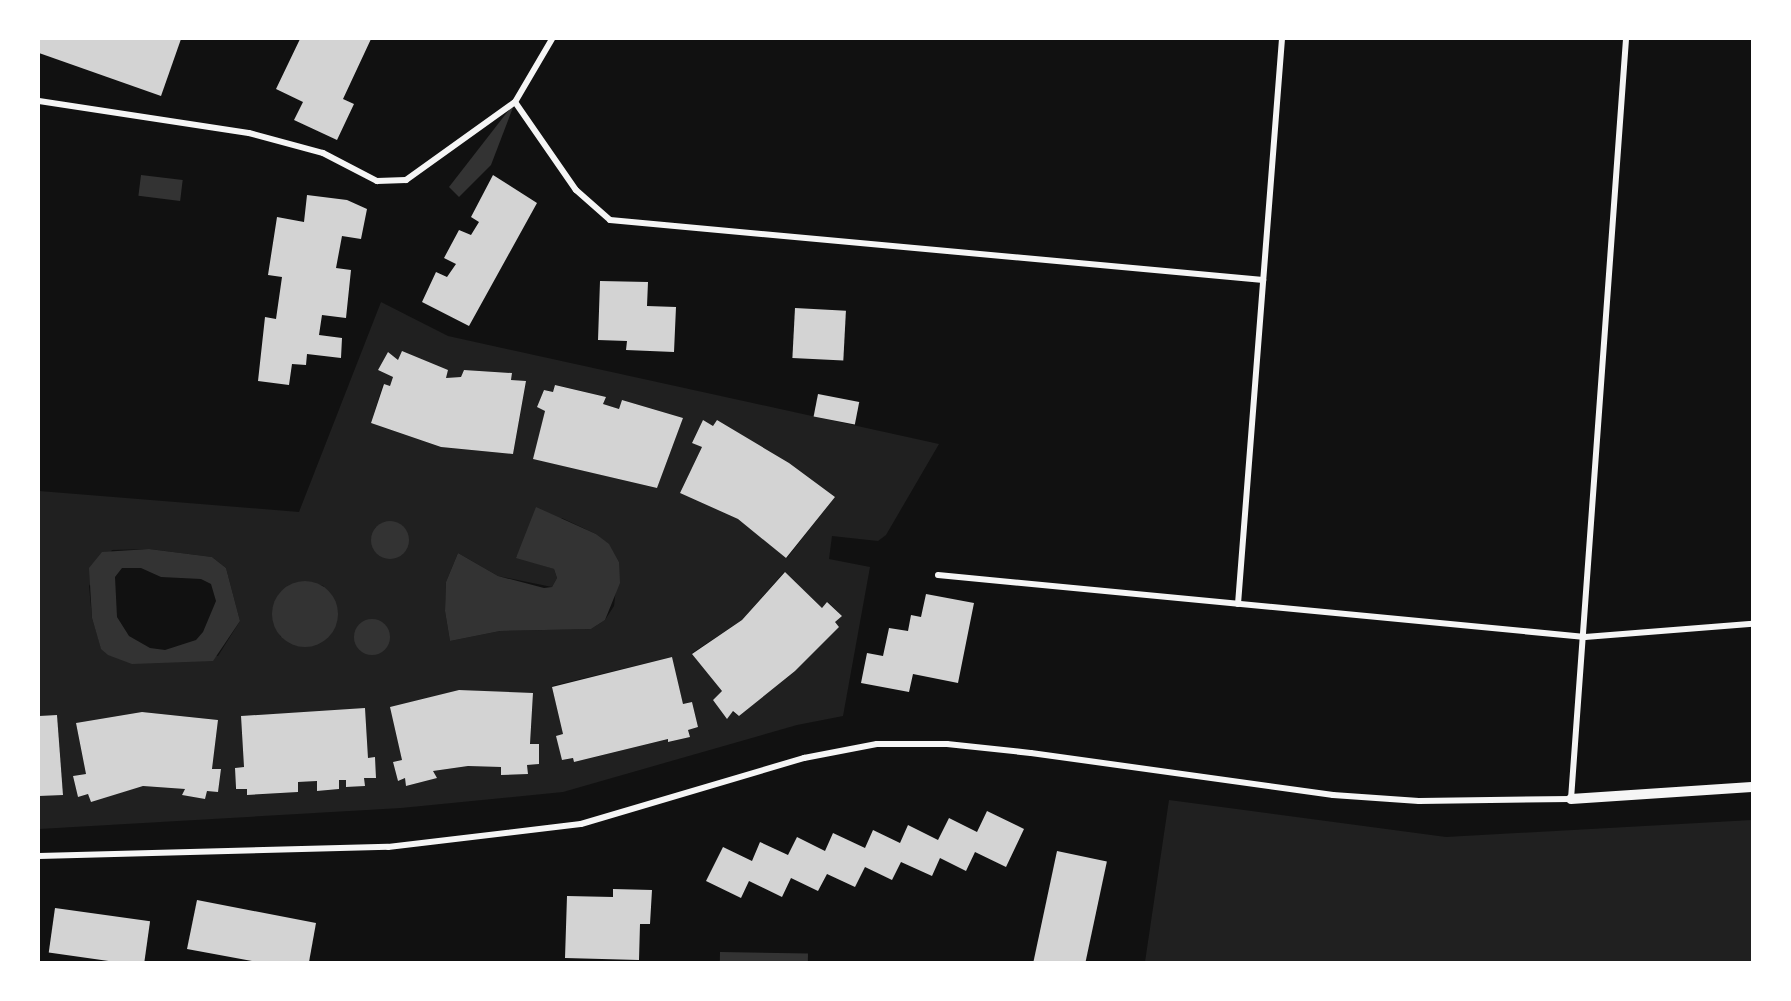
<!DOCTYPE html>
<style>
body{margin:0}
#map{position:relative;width:1791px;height:1001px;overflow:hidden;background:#111;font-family:Karla,sans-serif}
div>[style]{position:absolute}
.green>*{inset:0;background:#202020}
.water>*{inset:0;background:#333;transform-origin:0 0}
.round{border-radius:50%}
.building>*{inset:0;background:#d3d3d3;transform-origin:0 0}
.minor>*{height:6px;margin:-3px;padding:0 3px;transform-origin:3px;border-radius:3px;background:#f5f5f5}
.tertiary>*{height:10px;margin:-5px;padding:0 5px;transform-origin:5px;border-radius:5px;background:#f5f5f5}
span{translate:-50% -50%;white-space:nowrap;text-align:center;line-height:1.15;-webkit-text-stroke:6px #fff;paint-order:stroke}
.frame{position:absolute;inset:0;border:40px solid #fff;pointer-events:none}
</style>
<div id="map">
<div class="green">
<i style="clip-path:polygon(evenodd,381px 302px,448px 336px,939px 444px,886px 535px,878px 541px,832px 536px,829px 559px,870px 567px,843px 716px,797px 725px,563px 792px,401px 808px,39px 829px,39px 796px,63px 794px,57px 715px,39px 716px,39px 491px,299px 512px,381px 302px,388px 352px,398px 360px,448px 370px,446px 378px,461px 377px,464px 370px,512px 373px,511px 380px,526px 382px,513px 454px,441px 447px,371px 423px,383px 384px,390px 386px,393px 377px,378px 370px,388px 352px,381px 302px,556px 385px,606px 397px,603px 404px,619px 409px,622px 400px,683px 418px,657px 488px,534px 459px,545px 411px,537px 407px,544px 390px,553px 392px,556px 385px,381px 302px,717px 420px,789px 463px,835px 497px,787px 558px,738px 519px,680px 493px,702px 447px,692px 442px,703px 421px,713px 426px,717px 420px,381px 302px,562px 518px,596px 534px,609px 545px,619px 562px,614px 606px,605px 620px,591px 629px,500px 631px,450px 641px,445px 611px,446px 582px,458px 553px,498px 576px,552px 587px,557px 578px,554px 569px,516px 557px,562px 518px,381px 302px,395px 521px,371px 541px,375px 528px,384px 522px,395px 521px,381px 302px,149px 549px,212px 557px,226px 568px,240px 621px,218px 656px,101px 648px,92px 618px,89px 586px,112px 550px,149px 549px,381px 302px,784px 572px,822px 608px,828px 602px,841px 615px,835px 622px,839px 627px,795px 671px,739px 716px,713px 700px,722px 691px,692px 653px,742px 620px,784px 572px,381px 302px,304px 581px,324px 586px,298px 646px,280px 636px,304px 581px,381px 302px,671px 657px,683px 704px,692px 702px,698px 727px,688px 730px,689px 737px,669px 742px,668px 739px,574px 762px,573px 758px,562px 760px,563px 734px,552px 686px,671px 657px,381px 302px,459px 690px,533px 694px,530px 744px,539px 744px,539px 764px,527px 765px,528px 774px,501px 775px,501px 767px,468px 766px,433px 771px,436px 778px,407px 786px,405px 778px,398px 781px,393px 762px,402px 760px,391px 707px,459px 690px,381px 302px,365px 709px,368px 758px,375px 758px,376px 777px,364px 778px,364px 786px,346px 787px,346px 780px,339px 780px,339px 789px,318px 791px,317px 781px,298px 782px,298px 792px,248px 795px,247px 789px,235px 789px,235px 768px,244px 767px,241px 716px,365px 709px,381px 302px,142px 712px,218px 720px,212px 769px,221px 769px,218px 791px,207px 791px,205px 799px,183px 795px,185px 789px,143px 786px,91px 801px,88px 794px,78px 797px,73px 776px,86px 774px,76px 723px,142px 712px)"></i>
<i style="clip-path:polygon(1169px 800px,1446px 837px,1752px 820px,1752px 962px,1145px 962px)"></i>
</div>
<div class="water">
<i style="clip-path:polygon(515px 102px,491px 165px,459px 197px,449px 187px)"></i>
<i style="left:141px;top:175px;width:42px;height:21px;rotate:7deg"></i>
<i style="clip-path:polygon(536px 507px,596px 534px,609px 544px,619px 562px,620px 583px,605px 620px,591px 629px,500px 631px,450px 641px,445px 611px,446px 582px,458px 553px,498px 576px,544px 588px,552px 587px,557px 578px,554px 569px,516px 558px)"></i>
<i class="round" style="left:371px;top:521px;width:38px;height:38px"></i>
<i style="clip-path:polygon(evenodd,149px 549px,212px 557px,226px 568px,240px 621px,213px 661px,132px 664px,108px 655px,101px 649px,92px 618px,89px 568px,102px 552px,149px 549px,122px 568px,141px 568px,161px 577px,201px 579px,211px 584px,216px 601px,203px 632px,196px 640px,165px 650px,150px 648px,129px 636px,117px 617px,115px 577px,122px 568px)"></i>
<i class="round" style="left:272px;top:581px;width:66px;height:66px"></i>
<i class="round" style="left:354px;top:619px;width:36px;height:36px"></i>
<i style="left:720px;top:952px;width:88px;height:10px;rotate:1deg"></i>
</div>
<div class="building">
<i style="clip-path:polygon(39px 39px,181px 39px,161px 96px,39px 53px)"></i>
<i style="clip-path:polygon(300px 39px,371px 39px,343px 99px,354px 104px,337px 140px,294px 120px,303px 102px,276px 89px)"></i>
<i style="clip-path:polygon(493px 175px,537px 203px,469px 326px,422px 302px,436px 272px,447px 277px,456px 264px,444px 258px,459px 230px,471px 235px,479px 222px,471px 217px)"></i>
<i style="clip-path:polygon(307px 195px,347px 200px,367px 209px,361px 239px,342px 236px,336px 268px,351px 270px,346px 318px,322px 315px,319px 335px,342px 338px,341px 358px,307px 354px,306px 365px,292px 364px,289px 385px,258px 381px,265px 317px,276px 319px,282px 277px,268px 275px,277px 217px,304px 222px)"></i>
<i style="clip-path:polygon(600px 281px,648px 282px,647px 306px,676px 307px,674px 352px,626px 350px,627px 341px,598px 340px)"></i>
<i style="left:795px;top:308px;width:51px;height:50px;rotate:3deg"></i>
<i style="clip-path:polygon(402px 351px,448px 370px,446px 378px,461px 377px,464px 370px,512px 373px,511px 380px,526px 381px,513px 454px,441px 447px,371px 423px,384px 384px,390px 386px,393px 377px,378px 370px,388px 352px,398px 360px)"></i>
<i style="clip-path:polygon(555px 385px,606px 397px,603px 404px,619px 409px,622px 400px,683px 418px,657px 488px,533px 459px,545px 411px,537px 407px,544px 390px,553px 392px)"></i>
<i style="left:818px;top:394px;width:42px;height:23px;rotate:11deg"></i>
<i style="clip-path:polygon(703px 420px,713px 426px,717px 420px,789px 463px,835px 497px,786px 558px,738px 519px,680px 493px,702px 447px,692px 443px)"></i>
<i style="clip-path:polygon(785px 572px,822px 608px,827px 602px,842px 616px,835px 622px,839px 627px,795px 671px,739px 716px,733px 711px,727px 719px,713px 700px,722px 691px,692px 654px,742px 620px)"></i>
<i style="clip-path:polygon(926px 594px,974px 603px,958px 683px,913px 674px,909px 692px,861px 683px,867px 653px,883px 656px,889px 628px,908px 631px,911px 615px,921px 617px)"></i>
<i style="clip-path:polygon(672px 657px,683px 704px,692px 702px,698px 727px,688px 730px,690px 737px,668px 742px,668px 739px,574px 762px,573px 758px,562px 760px,556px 736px,563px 734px,552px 687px)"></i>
<i style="clip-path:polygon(459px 690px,533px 693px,530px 744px,539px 744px,539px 764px,527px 765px,528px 774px,501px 775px,501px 767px,468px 766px,433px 771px,437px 778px,406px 786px,405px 778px,398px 781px,393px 762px,402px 760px,390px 707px)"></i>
<i style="clip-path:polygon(365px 708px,368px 758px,375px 757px,376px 778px,364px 778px,365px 786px,346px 787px,346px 780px,339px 780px,339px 789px,317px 791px,317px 781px,298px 782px,298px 792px,247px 795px,247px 789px,236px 789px,235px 768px,244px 767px,241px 716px)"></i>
<i style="clip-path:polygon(142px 712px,218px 720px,212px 769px,221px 769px,218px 792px,207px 791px,205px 799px,182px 795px,185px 789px,143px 786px,91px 802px,88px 794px,78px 797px,73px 776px,86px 774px,76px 723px)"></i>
<i style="clip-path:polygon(57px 715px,63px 795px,39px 796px,39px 716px)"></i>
<i style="clip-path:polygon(987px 811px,1024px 829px,1006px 867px,975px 852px,966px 871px,940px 858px,932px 876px,901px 862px,892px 880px,865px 867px,855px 887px,827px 874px,818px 891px,791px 878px,782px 897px,749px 881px,741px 898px,706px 881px,723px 847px,752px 861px,760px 842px,788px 855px,797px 837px,825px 851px,833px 833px,865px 848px,873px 830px,900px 843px,908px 825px,938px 840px,949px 818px,977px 832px)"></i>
<i style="left:1057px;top:851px;width:51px;height:114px;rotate:12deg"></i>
<i style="clip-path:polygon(613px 889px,652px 890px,650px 924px,640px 924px,639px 960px,565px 958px,567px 896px,613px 897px)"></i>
<i style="clip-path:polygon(197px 900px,316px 923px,309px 962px,258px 962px,187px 949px)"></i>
<i style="left:55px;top:908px;width:96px;height:45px;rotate:8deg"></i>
</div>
<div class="minor">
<i style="left:552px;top:39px;width:73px;rotate:120.4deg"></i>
<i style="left:515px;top:102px;width:107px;rotate:55.3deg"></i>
<i style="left:576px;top:190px;width:45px;rotate:41.4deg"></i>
<i style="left:610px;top:220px;width:656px;rotate:5.25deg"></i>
<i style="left:39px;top:101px;width:212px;rotate:8.7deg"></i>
<i style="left:249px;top:133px;width:77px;rotate:15.1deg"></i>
<i style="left:323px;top:153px;width:61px;rotate:27.4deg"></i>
<i style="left:377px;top:181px;width:29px;rotate:-2deg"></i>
<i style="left:406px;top:180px;width:134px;rotate:-35.6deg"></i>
<i style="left:938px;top:575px;width:650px;rotate:5.47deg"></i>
<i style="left:1585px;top:637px;width:168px;rotate:-4.5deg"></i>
<i style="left:1238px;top:604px;width:567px;rotate:-85.55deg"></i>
<i style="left:39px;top:856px;width:349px;rotate:-1.5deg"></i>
<i style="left:388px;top:847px;width:194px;rotate:-6.8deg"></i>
<i style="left:581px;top:824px;width:233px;rotate:-16.5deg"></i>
<i style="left:804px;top:758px;width:74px;rotate:-10.9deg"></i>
<i style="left:877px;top:744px;width:70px"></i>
<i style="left:947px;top:744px;width:84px;rotate:6.1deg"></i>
<i style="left:1031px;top:753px;width:305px;rotate:7.9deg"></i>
<i style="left:1333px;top:795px;width:86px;rotate:4deg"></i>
<i style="left:1419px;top:801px;width:152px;rotate:-0.8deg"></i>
<i style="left:1571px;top:799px;width:762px;rotate:-85.86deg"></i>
</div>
<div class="tertiary">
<i style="left:1571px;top:799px;width:181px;rotate:-3.8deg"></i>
</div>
<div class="frame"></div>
</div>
